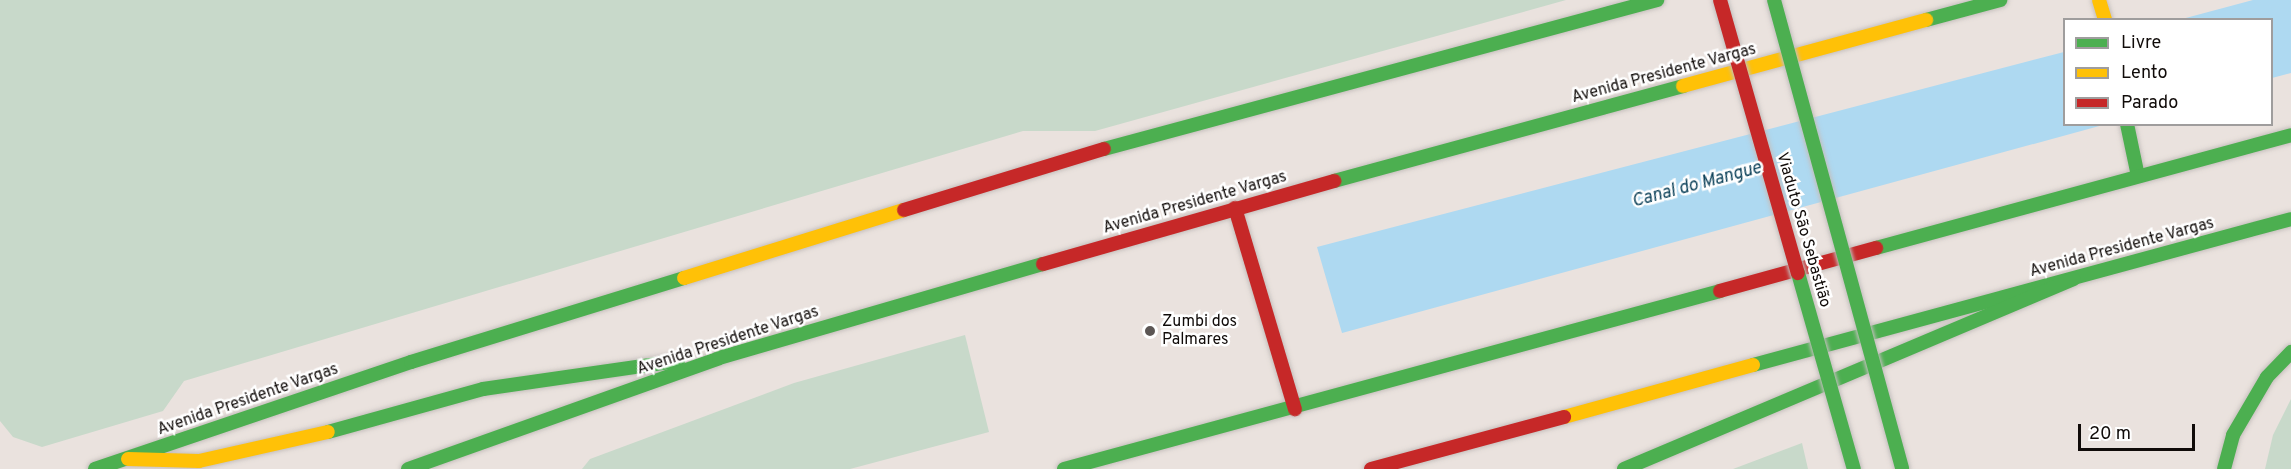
<!DOCTYPE html>
<meta charset="utf-8">
<style>
body{margin:0}
#map{position:relative;width:2291px;height:469px;overflow:hidden;background:#eae2de;font-family:Overpass,sans-serif}
div>[style]{position:absolute}
.green>*{inset:0;background:#c8d9ca}
.water>*{inset:0;background:#aed9f1}
.roads{filter:drop-shadow(0 0 2px #c6c0bd) drop-shadow(0 0 2px #c6c0bd)}
.fast>*{height:14px;margin:-7px;padding:0 7px;transform-origin:7px;border-radius:7px;background:#4caf50}
.slow>*{height:14px;margin:-7px;padding:0 7px;transform-origin:7px;border-radius:7px;background:#ffc107}
.jam>*{height:14px;margin:-7px;padding:0 7px;transform-origin:7px;border-radius:7px;background:#c62828}
.bridges{filter:drop-shadow(0 0 2px #c3bfbd) drop-shadow(0 0 2px #c3bfbd)}
.fast-bridge>*{height:14px;margin:-7px;padding:0 7px;transform-origin:7px;border-radius:7px;background:#4caf50}
.jam-bridge>*{height:14px;margin:-7px;padding:0 7px;transform-origin:7px;border-radius:7px;background:#c62828}
.dots>*{width:16px;height:16px;translate:-50% -50%;box-sizing:border-box;border:3px solid #fff;border-radius:50%}
span{translate:-50% -50%;white-space:nowrap;text-align:center;line-height:1.15;-webkit-text-stroke:5px #fff;paint-order:stroke}
.street-label{font-size:16px;color:#100b09}
.poi-label{font-size:16px;color:#100b09}
.left{translate:0 -50%;text-align:left}
.water-label{font-size:18px;color:#0c4159;font-style:italic}
.legend{position:absolute;left:2063px;top:18px;width:210px;height:108px;box-sizing:border-box;background:#fff;border:2px solid #9f9d9d;margin:0;padding:8px 10px;list-style:none;font-size:18px;color:#100b09}
.legend li{display:flex;align-items:center;gap:12px;height:30px}
.legend b{width:30px;border:2px solid #9f9d9d}
.scale{position:absolute;left:2078px;top:424px;width:117px;height:27px;box-sizing:border-box;border:3px solid #100b09;border-top:0;padding-left:8px;font-size:18px;line-height:21px;white-space:nowrap;color:#100b09;-webkit-text-stroke:4px #fff;paint-order:stroke}
</style>
<div id="map">
<div class="green">
<i style="clip-path:polygon(0 0,1566px 0,1095px 131px,1023px 131px,184px 381px,163px 411px,42px 447px,13px 437px,0 421px)"></i>
<i style="clip-path:polygon(965px 335px,989px 432px,850px 469px,582px 469px,590px 459px,794px 383px)"></i>
<i style="clip-path:polygon(2291px 399px,2291px 469px,2265px 469px,2273px 435px)"></i>
<i style="clip-path:polygon(1802px 443px,1808px 469px,1733px 469px)"></i>
</div>
<div class="water">
<i style="clip-path:polygon(2253px 0,2291px 0,2291px 73px,2272px 78px,2272px 20px,2182px 19px)"></i>
<i style="clip-path:polygon(2064px 52px,2064px 124px,2103px 125px,1342px 333px,1317px 247px)"></i>
</div>
<div class="roads">
<div class="fast">
<i style="left:1926px;top:20px;width:77px;rotate:-15.1deg"></i>
<i style="left:2127px;top:124px;width:53px;rotate:78.1deg"></i>
<i style="left:1104px;top:149px;width:573px;rotate:-15.08deg"></i>
<i style="left:1334px;top:181px;width:362px;rotate:-15.2deg"></i>
<i style="left:1876px;top:248px;width:430px;rotate:-15.2deg"></i>
<i style="left:1753px;top:365px;width:557px;rotate:-15.18deg"></i>
<i style="left:328px;top:432px;width:161px;rotate:-15.5deg"></i>
<i style="left:483px;top:389px;width:197px;rotate:-8.2deg"></i>
<i style="left:95px;top:469px;width:334px;rotate:-18.7deg"></i>
<i style="left:411px;top:362px;width:286px;rotate:-17.1deg"></i>
<i style="left:408px;top:469px;width:330px;rotate:-19.6deg"></i>
<i style="left:719px;top:358px;width:337px;rotate:-16.2deg"></i>
<i style="left:1064px;top:469px;width:680px;rotate:-15.18deg"></i>
<i style="left:1624px;top:469px;width:488px;rotate:-22.9deg"></i>
<i style="left:2224px;top:469px;width:35px;rotate:-75deg"></i>
<i style="left:2233px;top:435px;width:67px;rotate:-59.6deg"></i>
<i style="left:2267px;top:377px;width:35px;rotate:-46deg"></i>
</div>
<div class="slow">
<i style="left:2099px;top:0;width:21px;rotate:73deg"></i>
<i style="left:1683px;top:86px;width:252px;rotate:-15.2deg"></i>
<i style="left:684px;top:278px;width:230px;rotate:-17.2deg"></i>
<i style="left:1564px;top:417px;width:196px;rotate:-15.4deg"></i>
<i style="left:128px;top:459px;width:71px;rotate:1.6deg"></i>
<i style="left:199px;top:461px;width:132px;rotate:-12.7deg"></i>
</div>
<div class="jam">
<i style="left:1235px;top:208px;width:210px;rotate:73.4deg"></i>
<i style="left:904px;top:210px;width:209px;rotate:-17deg"></i>
<i style="left:1043px;top:264px;width:303px;rotate:-15.9deg"></i>
<i style="left:1720px;top:291px;width:162px;rotate:-15.4deg"></i>
<i style="left:1371px;top:469px;width:200px;rotate:-15.1deg"></i>
</div>
</div>
<div class="bridges">
<div class="fast-bridge">
<i style="left:1774px;top:0;width:486px;rotate:74.7deg"></i>
<i style="left:1798px;top:273px;width:204px;rotate:74.1deg"></i>
</div>
<div class="jam-bridge">
<i style="left:1720px;top:0;width:284px;rotate:74.1deg"></i>
</div>
</div>
<div class="dots">
<i style="left:1150px;top:331px;background:#5c5654"></i>
</div>
<div class="street-label">
<span style="left:1664px;top:74px;rotate:-15deg">Avenida Presidente Vargas</span>
<span style="left:1195px;top:203px;rotate:-16deg">Avenida Presidente Vargas</span>
<span style="left:1803px;top:230px;rotate:74deg">Viaduto São Sebastião</span>
<span style="left:2122px;top:248px;rotate:-15deg">Avenida Presidente Vargas</span>
<span style="left:728px;top:341px;rotate:-18deg">Avenida Presidente Vargas</span>
<span style="left:248px;top:400px;rotate:-19deg">Avenida Presidente Vargas</span>
</div>
<div class="poi-label">
<span class="left" style="left:1162px;top:331px">Zumbi dos<br>Palmares</span>
</div>
<div class="water-label">
<span style="left:1697px;top:186px;rotate:-15deg">Canal do Mangue</span>
</div>
<ul class="legend">
<li><b style="height:8px;background:#4caf50"></b>Livre</li>
<li><b style="height:8px;background:#ffc107"></b>Lento</li>
<li><b style="height:8px;background:#c62828"></b>Parado</li>
</ul>
<div class="scale">20 m</div>
</div>
